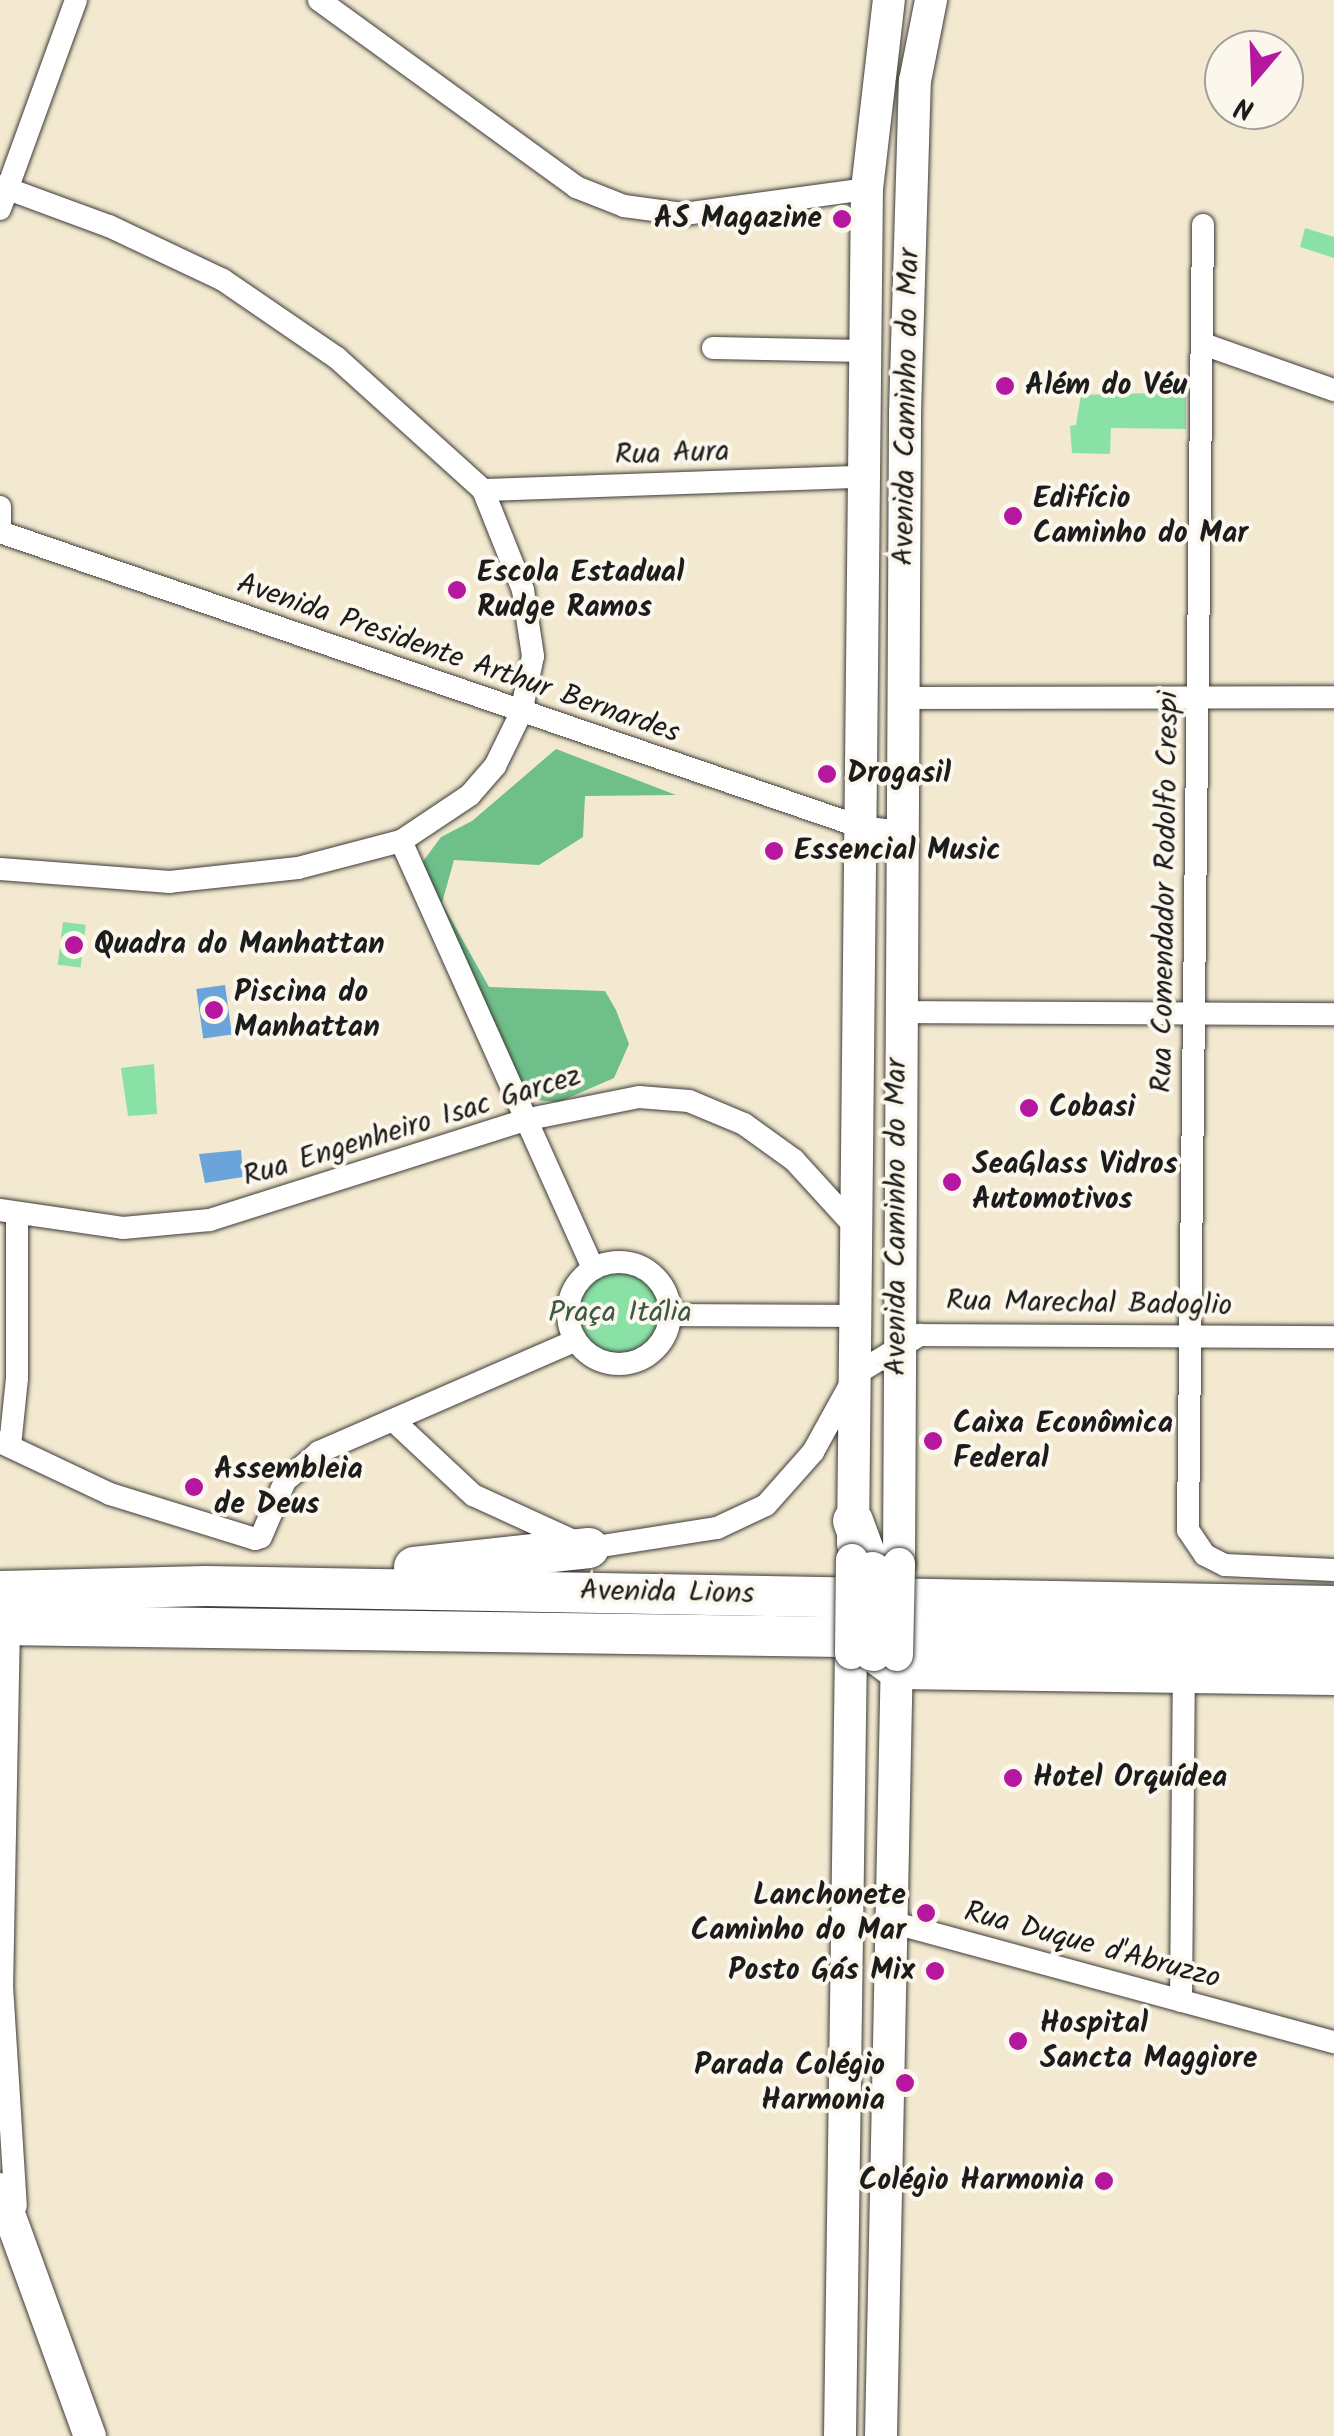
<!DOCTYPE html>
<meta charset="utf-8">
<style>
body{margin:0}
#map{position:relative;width:1334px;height:2436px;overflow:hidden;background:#f3e9d0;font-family:Kalam,sans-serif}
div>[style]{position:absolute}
.green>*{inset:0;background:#8ae1a5;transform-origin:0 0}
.round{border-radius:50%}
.forest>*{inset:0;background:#6fbf8a}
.water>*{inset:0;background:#6aa4da;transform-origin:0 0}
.roads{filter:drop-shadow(0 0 2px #3c3b37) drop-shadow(0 0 2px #3c3b37)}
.street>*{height:22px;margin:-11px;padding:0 11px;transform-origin:11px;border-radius:11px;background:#fff}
.street>.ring{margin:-11px;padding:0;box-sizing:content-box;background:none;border:22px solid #fff;border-radius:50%}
.secondary>*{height:32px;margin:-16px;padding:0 16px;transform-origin:16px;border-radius:16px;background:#fff}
.highway>*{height:40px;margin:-20px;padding:0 20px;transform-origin:20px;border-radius:20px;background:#fff}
.bridges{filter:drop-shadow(0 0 2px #3c3b37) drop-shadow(0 0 2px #3c3b37)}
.secondary-bridge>*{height:32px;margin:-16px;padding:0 16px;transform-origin:16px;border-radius:16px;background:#fff}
.highway-bridge>*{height:40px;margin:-20px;padding:0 20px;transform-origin:20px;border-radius:20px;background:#fff}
.dots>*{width:28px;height:28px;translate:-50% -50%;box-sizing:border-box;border:5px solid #fbf7ec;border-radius:50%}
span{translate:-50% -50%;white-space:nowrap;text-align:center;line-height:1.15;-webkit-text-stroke:8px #fbf7ec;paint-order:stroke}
.poi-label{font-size:30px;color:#1c1c1c;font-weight:700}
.right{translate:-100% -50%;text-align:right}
.left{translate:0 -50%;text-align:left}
.street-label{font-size:30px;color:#1c1c1c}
.park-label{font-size:30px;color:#3d5745}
.north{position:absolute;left:1204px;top:30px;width:100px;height:100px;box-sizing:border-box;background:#fbf7ec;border:2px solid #a29f99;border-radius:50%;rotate:199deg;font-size:28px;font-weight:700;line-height:40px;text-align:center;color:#1c1c1c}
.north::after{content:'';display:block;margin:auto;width:35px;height:45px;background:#b5179e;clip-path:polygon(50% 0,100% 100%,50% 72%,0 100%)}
</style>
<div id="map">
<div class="green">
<i style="clip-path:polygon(1305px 228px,1334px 237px,1334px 258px,1300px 247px)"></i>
<i style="clip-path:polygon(1186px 392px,1186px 429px,1111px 428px,1110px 454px,1072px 453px,1070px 426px,1076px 425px,1081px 395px)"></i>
<i style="left:63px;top:922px;width:23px;height:43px;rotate:7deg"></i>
<i style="clip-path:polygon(154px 1064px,157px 1114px,128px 1116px,121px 1068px)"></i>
<i class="round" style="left:577px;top:1270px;width:86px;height:86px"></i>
</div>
<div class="forest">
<i style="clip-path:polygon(556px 749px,676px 795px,585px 796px,583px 837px,539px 865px,454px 860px,442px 903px,489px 987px,605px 991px,616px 1010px,629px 1044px,614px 1078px,559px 1102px,509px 1098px,407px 883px,441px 837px,472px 821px)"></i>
</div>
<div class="water">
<i style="left:225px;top:985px;width:50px;height:29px;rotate:82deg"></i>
<i style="clip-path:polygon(241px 1150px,243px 1177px,205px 1183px,199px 1154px)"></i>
</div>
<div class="roads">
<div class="street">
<i style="left:319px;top:0;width:318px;rotate:36deg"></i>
<i style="left:576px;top:187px;width:52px;rotate:21.6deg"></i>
<i style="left:624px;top:206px;width:61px;rotate:7.6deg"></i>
<i style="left:684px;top:214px;width:185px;rotate:-7.8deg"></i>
<i style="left:0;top:186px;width:116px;rotate:20.2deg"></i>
<i style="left:109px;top:226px;width:126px;rotate:25.3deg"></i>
<i style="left:223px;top:280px;width:138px;rotate:34.4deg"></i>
<i style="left:337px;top:358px;width:197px;rotate:42.1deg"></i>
<i style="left:483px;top:490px;width:108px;rotate:68.2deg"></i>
<i style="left:523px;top:590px;width:67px;rotate:81.4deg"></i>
<i style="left:533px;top:656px;width:58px;rotate:101.9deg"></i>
<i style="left:521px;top:713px;width:59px;rotate:116.1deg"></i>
<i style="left:495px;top:766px;width:38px;rotate:131deg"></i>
<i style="left:470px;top:795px;width:83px;rotate:146.3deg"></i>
<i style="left:401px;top:841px;width:106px;rotate:165.3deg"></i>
<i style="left:298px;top:868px;width:129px;rotate:173.8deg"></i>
<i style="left:170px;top:882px;width:170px;rotate:-175.6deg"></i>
<i style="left:0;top:209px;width:222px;rotate:-70deg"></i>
<i style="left:1203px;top:225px;width:1305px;rotate:90.66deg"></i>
<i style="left:1188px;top:1530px;width:30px;rotate:56deg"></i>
<i style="left:1205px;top:1555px;width:22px;rotate:27deg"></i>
<i style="left:1225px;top:1565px;width:109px;rotate:2.6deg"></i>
<i style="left:1206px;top:345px;width:136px;rotate:19.4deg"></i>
<i style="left:713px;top:348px;width:152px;rotate:1.1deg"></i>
<i style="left:483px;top:490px;width:381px;rotate:-2deg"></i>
<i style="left:0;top:507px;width:15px;rotate:90deg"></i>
<i style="left:0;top:532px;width:910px;rotate:18.91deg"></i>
<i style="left:861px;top:827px;width:39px;rotate:7deg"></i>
<i style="left:902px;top:698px;width:432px;rotate:-0.1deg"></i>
<i style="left:401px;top:841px;width:469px;rotate:65.8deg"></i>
<i style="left:898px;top:1012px;width:436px;rotate:0.3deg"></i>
<i style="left:0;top:1210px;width:124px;rotate:8.3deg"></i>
<i style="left:123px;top:1228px;width:87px;rotate:-5.3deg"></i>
<i style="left:210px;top:1220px;width:335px;rotate:-17.6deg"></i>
<i style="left:529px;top:1119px;width:112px;rotate:-11.3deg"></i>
<i style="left:639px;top:1097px;width:50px;rotate:4.6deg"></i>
<i style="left:689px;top:1101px;width:60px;rotate:22.7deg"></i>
<i style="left:744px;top:1124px;width:62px;rotate:35.8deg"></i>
<i style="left:794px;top:1160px;width:93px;rotate:47.6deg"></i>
<i class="ring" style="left:568px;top:1262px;width:80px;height:80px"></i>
<i style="left:670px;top:1315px;width:186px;rotate:0.3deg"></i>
<i style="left:395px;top:1422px;width:107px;rotate:43.1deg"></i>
<i style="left:473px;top:1495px;width:128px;rotate:24.6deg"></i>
<i style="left:589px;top:1548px;width:130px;rotate:-8.9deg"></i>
<i style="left:717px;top:1528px;width:54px;rotate:-25.1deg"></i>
<i style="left:766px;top:1505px;width:71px;rotate:-48.4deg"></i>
<i style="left:813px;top:1452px;width:89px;rotate:-61.1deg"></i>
<i style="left:856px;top:1374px;width:75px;rotate:-31.4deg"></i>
<i style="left:920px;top:1335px;width:414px;rotate:0.3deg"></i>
<i style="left:0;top:1442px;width:122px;rotate:25.3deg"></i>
<i style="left:110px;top:1494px;width:152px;rotate:17.2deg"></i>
<i style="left:255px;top:1539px;width:6px;rotate:-18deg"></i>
<i style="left:261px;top:1537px;width:61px;rotate:-66.8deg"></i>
<i style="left:285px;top:1481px;width:45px;rotate:-40.5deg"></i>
<i style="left:319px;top:1452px;width:280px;rotate:-23.5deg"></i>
<i style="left:10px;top:1446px;width:68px;rotate:-84.1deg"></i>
<i style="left:17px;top:1378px;width:163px;rotate:-90deg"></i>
<i style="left:9px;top:1625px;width:361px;rotate:91.1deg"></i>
<i style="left:2px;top:1986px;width:220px;rotate:86.4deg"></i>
<i style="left:891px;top:1922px;width:459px;rotate:15.2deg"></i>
<i style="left:1181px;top:2001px;width:328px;rotate:-89.5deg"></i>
</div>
<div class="secondary">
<i style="left:853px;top:1544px;width:1355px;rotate:-89.41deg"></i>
<i style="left:867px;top:189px;width:190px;rotate:-83.4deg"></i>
<i style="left:899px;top:1564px;width:1151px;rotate:-89.7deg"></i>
<i style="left:905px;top:413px;width:332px;rotate:-88.3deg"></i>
<i style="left:915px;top:81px;width:83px;rotate:-78.8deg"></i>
<i style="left:0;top:2189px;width:263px;rotate:70deg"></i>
<i style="left:840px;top:2436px;width:783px;rotate:-89.2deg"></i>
<i style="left:881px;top:2436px;width:781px;rotate:-88.83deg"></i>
</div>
<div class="highway">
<i style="left:853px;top:1521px;width:54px;rotate:69.6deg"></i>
<i style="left:414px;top:1567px;width:176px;rotate:-6.2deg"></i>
<i style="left:0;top:1591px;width:206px;rotate:-1.4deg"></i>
<i style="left:206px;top:1586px;width:1128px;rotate:1.02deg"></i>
<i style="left:0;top:1625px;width:1334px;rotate:0.82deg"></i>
<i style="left:873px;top:1651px;width:30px;rotate:37deg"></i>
<i style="left:897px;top:1669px;width:437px;rotate:0.8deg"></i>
</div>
</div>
<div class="bridges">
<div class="secondary-bridge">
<i style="left:851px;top:1653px;width:93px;rotate:-89.4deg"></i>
<i style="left:897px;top:1655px;width:91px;rotate:-88.7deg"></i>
</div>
<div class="highway-bridge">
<i style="left:872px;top:1572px;width:79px;rotate:89.3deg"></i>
</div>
</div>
<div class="dots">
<i style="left:842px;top:219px;background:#b5179e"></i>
<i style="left:1005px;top:386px;background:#b5179e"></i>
<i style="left:1013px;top:516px;background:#b5179e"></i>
<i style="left:457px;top:590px;background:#b5179e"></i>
<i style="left:827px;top:774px;background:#b5179e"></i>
<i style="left:774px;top:851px;background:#b5179e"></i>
<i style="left:74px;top:945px;background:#b5179e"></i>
<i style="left:214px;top:1010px;background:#b5179e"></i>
<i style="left:1029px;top:1108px;background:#b5179e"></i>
<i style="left:952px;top:1182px;background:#b5179e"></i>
<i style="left:933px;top:1441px;background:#b5179e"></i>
<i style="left:194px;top:1487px;background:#b5179e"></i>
<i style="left:1013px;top:1778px;background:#b5179e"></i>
<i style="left:926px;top:1913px;background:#b5179e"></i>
<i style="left:935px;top:1971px;background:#b5179e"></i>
<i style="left:1018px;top:2041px;background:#b5179e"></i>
<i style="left:905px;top:2083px;background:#b5179e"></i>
<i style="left:1104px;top:2181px;background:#b5179e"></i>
</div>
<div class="poi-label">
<span class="right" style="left:822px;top:219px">AS Magazine</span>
<span class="left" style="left:1025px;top:386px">Além do Véu</span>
<span class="left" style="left:1033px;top:516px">Edifício<br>Caminho do Mar</span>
<span class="left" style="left:477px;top:590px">Escola Estadual<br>Rudge Ramos</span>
<span class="left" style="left:847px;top:774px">Drogasil</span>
<span class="left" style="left:794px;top:851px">Essencial Music</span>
<span class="left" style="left:94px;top:945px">Quadra do Manhattan</span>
<span class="left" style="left:234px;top:1010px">Piscina do<br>Manhattan</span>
<span class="left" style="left:1049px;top:1108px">Cobasi</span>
<span class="left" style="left:972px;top:1182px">SeaGlass Vidros<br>Automotivos</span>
<span class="left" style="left:953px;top:1441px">Caixa Econômica<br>Federal</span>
<span class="left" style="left:214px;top:1487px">Assembleia<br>de Deus</span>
<span class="left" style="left:1033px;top:1778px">Hotel Orquídea</span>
<span class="right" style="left:906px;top:1913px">Lanchonete<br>Caminho do Mar</span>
<span class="right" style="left:915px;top:1971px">Posto Gás Mix</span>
<span class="left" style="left:1040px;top:2041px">Hospital<br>Sancta Maggiore</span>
<span class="right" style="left:885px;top:2083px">Parada Colégio<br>Harmonia</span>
<span class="right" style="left:1084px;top:2181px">Colégio Harmonia</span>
</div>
<div class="street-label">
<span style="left:907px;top:407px;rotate:-89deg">Avenida Caminho do Mar</span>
<span style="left:672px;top:454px;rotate:-2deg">Rua Aura</span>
<span style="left:458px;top:659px;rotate:19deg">Avenida Presidente Arthur Bernardes</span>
<span style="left:1166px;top:892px;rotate:-89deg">Rua Comendador Rodolfo Crespi</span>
<span style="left:412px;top:1127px;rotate:-17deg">Rua Engenheiro Isac Garcez</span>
<span style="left:897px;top:1217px;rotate:-90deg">Avenida Caminho do Mar</span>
<span style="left:1089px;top:1304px;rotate:1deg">Rua Marechal Badoglio</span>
<span style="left:667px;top:1593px;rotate:1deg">Avenida Lions</span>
<span style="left:1092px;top:1946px;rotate:15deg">Rua Duque d'Abruzzo</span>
</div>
<div class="park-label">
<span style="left:620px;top:1313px">Praça Itália</span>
</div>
<div class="north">N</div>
</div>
